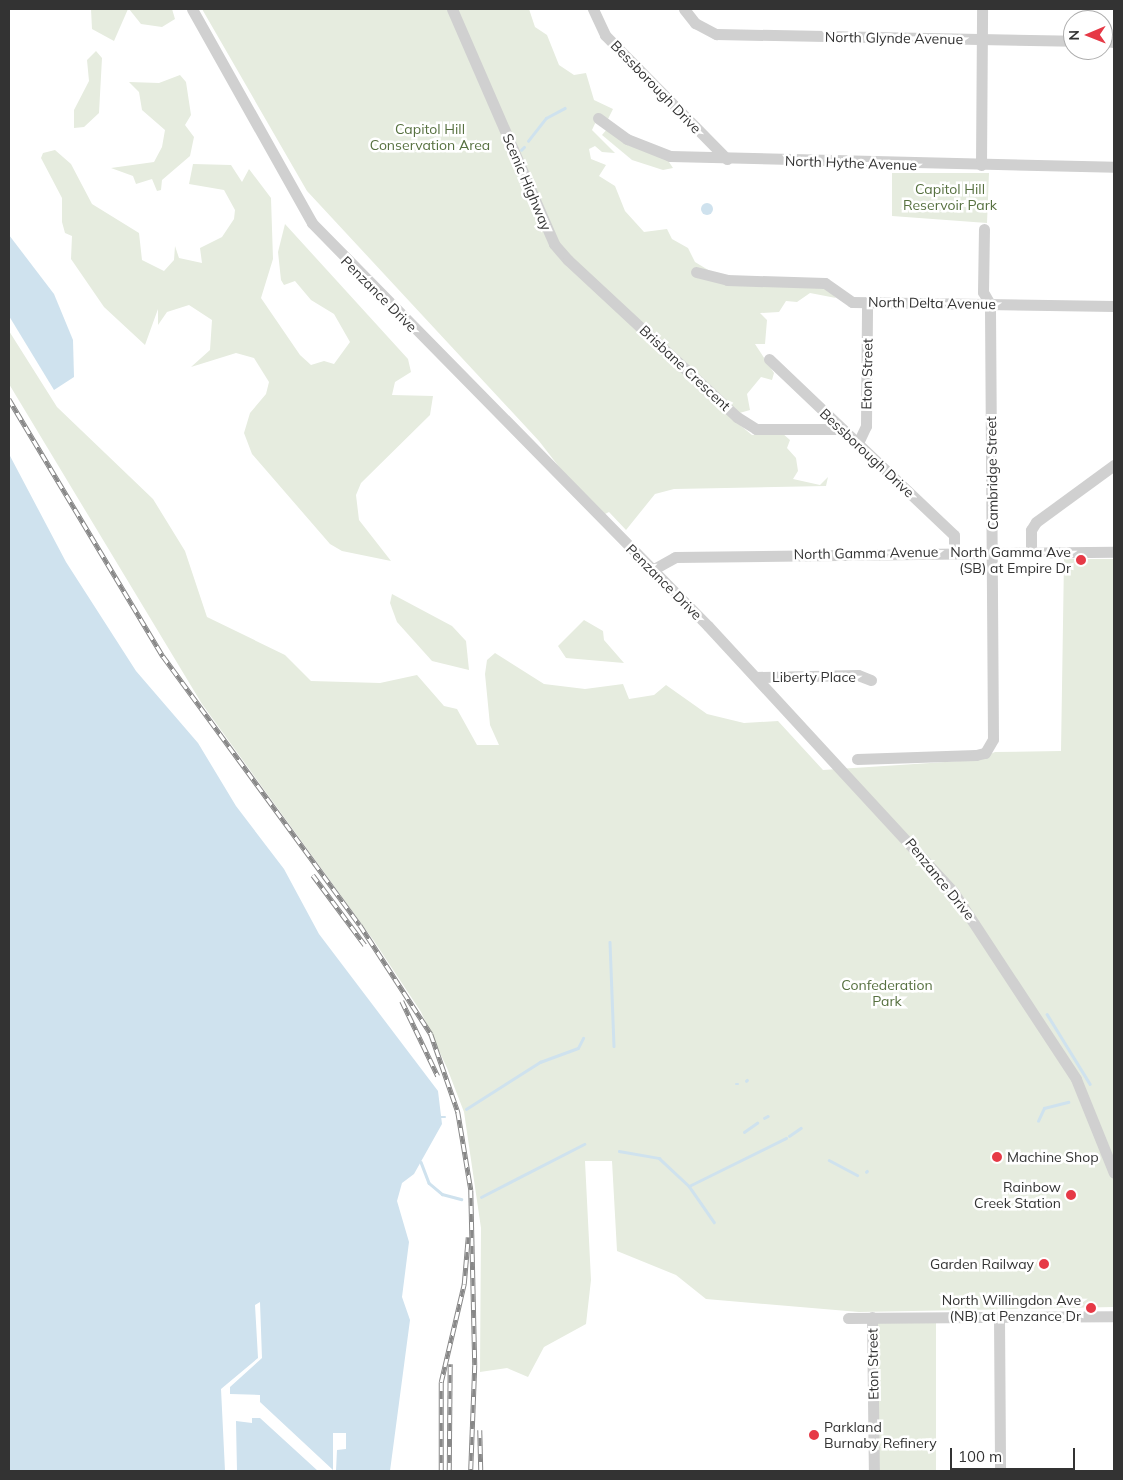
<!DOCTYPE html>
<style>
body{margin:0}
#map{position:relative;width:1123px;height:1480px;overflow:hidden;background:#fff;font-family:Mulish,sans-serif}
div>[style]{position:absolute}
.green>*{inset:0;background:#e6ecdf;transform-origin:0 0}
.water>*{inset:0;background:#cfe2ee}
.round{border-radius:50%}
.pier>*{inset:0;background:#fff}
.stream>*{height:2.5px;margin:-1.25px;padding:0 1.25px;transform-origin:1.25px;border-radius:1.25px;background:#cfe2ee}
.minor>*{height:11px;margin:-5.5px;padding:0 5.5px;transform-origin:5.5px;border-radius:5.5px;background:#d0d0d0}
.rail>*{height:4.5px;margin-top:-2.25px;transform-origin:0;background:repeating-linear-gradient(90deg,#fff 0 8px,#888 0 16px);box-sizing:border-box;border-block:1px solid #888}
.dots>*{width:14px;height:14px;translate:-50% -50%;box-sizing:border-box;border:2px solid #fff;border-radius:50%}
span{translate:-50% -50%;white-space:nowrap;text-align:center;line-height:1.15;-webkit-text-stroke:5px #fff;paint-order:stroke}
.street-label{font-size:14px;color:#333}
.park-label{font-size:14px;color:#56703f}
.poi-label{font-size:14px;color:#333}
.right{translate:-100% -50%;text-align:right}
.left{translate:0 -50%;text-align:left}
.frame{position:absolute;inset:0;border:10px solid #333;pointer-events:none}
.north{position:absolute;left:1063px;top:10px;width:50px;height:50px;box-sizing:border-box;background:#fff;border:1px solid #adadad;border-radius:50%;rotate:269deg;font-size:14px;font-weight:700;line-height:20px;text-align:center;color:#333}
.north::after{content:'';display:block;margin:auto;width:18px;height:22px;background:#e63946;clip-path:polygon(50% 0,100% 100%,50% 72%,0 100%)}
.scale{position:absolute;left:950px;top:1448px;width:125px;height:22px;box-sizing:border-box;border:2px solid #333;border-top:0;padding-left:6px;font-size:15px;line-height:18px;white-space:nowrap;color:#333;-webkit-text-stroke:4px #fff;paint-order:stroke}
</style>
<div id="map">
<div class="green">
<i style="clip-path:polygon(91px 9px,128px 9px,114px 41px,92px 29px)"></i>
<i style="clip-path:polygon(129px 9px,172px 9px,175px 19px,162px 27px,141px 24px)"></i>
<i style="clip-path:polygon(202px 9px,529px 9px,535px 27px,547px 35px,559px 65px,574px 75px,586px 73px,594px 100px,613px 109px,608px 119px,599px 115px,592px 130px,615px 153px,602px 152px,595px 146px,589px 149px,591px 159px,606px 165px,599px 176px,615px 186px,625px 211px,644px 232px,667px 229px,672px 239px,688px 248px,695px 262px,733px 285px,824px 284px,836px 298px,810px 293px,797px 302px,786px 301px,779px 312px,760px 313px,767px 320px,765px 344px,755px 344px,774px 373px,772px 380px,761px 377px,747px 394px,750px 410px,729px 416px,752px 435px,782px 433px,790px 440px,787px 448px,796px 458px,798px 471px,793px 479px,820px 485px,828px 477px,826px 486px,674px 489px,655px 494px,626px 530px,609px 512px,605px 514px,577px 490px,539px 441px,307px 191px)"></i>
<i style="clip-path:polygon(96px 51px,102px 58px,99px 113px,84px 127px,74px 128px,74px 110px,89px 81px,87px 60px)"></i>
<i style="clip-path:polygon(180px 75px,186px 82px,191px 115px,185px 125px,194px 137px,190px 156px,162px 180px,161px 190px,157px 191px,152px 179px,136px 184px,133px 176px,111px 168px,154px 162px,162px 147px,165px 130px,142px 110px,139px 92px,129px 82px,159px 83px)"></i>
<i style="clip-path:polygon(608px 128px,665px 156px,673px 168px,663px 170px,632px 160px,602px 135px)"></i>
<i style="clip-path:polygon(55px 150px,71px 164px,92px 204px,139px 233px,142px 260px,164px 271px,174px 260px,175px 246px,179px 258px,202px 263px,200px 248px,222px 237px,234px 219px,235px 210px,224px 190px,189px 184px,193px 164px,231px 165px,242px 182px,249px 169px,271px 198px,273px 259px,261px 298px,300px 355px,311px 365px,324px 361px,334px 364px,350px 342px,334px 314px,311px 300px,295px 281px,284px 285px,281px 280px,278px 252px,285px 224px,408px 359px,411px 372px,395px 382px,392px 395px,433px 396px,430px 415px,361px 483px,356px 495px,359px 520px,391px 561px,342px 551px,330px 544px,252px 454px,244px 433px,250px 413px,266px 394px,269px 382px,254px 358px,236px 353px,191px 367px,210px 350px,212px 320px,189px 305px,167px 312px,158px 325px,158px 309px,145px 345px,104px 307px,71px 259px,72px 236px,65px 233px,62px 222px,62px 198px,41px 158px,43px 153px)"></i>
<i style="clip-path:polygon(892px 173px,989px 173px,987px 223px,892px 216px)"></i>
<i style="clip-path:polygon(9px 331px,57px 407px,153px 499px,185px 551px,207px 617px,285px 655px,311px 681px,380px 683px,417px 675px,444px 706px,457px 709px,477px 745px,499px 745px,490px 725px,485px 674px,487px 660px,495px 653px,544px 684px,585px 689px,623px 684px,629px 699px,654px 695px,666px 685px,707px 714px,744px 723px,778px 721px,823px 770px,976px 760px,995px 752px,1061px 751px,1064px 559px,1114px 559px,1114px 1307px,859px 1312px,706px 1299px,676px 1275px,617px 1251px,612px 1161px,585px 1161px,591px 1280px,586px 1324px,544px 1347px,528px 1377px,507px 1368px,480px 1372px,481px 1228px,464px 1112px,447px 1068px,421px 1012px,374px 941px,202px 704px,9px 384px)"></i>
<i style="clip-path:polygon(392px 594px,452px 626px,466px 641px,469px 670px,432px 661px,397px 622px,390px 603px)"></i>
<i style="clip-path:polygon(584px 620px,603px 631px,604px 640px,624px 663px,566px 658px,558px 646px)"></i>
<i style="left:936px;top:1321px;width:150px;height:58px;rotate:90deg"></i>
</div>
<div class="water">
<i class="round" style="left:701px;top:203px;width:12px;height:12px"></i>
<i style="clip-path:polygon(9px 235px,54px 294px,73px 340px,74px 377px,54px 390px,9px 316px)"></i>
<i style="clip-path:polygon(9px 454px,66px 562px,136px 671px,198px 743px,236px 806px,284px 869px,319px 934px,438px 1091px,442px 1124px,414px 1174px,402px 1183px,397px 1201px,409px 1242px,402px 1297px,410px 1320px,390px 1471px,9px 1471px)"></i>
</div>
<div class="pier">
<i style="clip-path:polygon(260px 1302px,262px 1358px,230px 1387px,230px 1394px,260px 1395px,260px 1402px,333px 1470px,333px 1433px,346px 1433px,346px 1449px,337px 1450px,336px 1471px,318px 1471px,260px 1418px,252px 1418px,252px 1423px,236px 1421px,237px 1471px,225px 1471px,221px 1389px,258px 1358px,255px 1305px)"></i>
</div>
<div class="stream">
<i style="left:528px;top:141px;width:29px;rotate:-52deg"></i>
<i style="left:546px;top:118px;width:21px;rotate:-28deg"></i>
<i style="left:521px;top:150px;width:4px;rotate:-45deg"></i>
<i style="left:610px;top:942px;width:104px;rotate:87.8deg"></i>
<i style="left:1047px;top:1014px;width:82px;rotate:58.4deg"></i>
<i style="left:746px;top:1081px;width:1px;rotate:-45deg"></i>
<i style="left:736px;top:1084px;width:2px"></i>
<i style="left:466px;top:1109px;width:88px;rotate:-32.4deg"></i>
<i style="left:540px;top:1062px;width:40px;rotate:-20.2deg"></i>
<i style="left:578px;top:1048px;width:11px;rotate:-63deg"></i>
<i style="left:441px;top:1117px;width:4px"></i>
<i style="left:764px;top:1118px;width:4px;rotate:-27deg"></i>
<i style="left:1038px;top:1121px;width:14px;rotate:-65deg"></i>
<i style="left:1044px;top:1108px;width:25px;rotate:-14deg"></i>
<i style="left:744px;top:1132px;width:16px;rotate:-35deg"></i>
<i style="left:789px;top:1136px;width:14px;rotate:-34deg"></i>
<i style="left:619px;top:1151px;width:41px;rotate:9.9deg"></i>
<i style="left:659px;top:1158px;width:41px;rotate:43deg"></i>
<i style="left:689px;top:1186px;width:108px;rotate:-26.3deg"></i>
<i style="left:829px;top:1160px;width:32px;rotate:28deg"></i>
<i style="left:421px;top:1162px;width:22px;rotate:69deg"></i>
<i style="left:429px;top:1183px;width:17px;rotate:40deg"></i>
<i style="left:442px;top:1194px;width:20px;rotate:15deg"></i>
<i style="left:866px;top:1172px;width:1px;rotate:-45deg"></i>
<i style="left:689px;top:1186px;width:44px;rotate:55.2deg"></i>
<i style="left:481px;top:1197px;width:116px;rotate:-27.2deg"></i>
</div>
<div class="minor">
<i style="left:192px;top:9px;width:245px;rotate:60.7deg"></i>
<i style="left:312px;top:223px;width:565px;rotate:45.5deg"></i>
<i style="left:708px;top:626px;width:363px;rotate:47.3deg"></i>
<i style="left:954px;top:893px;width:222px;rotate:56.7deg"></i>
<i style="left:1076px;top:1079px;width:101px;rotate:68deg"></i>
<i style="left:452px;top:9px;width:256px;rotate:66.5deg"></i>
<i style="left:554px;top:244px;width:21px;rotate:49deg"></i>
<i style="left:568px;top:260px;width:231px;rotate:42.9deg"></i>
<i style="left:737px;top:417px;width:22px;rotate:32deg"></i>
<i style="left:756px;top:429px;width:86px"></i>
<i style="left:593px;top:9px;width:29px;rotate:65deg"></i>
<i style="left:605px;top:35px;width:174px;rotate:45.5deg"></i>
<i style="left:684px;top:9px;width:18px;rotate:52deg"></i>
<i style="left:695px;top:23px;width:24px;rotate:28deg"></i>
<i style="left:716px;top:34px;width:357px;rotate:1.1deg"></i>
<i style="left:1103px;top:41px;width:11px;rotate:5deg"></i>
<i style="left:598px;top:118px;width:36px;rotate:36deg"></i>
<i style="left:627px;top:139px;width:46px;rotate:21.6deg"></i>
<i style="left:670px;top:156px;width:444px;rotate:1.4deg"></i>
<i style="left:981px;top:165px;width:156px;rotate:-89.6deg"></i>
<i style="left:696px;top:272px;width:32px;rotate:14deg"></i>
<i style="left:727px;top:280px;width:98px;rotate:1.8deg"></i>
<i style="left:825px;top:283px;width:33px;rotate:35deg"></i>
<i style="left:852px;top:302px;width:262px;rotate:0.9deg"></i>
<i style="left:769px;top:359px;width:255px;rotate:43.6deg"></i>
<i style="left:954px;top:535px;width:17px;rotate:90deg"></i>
<i style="left:858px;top:443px;width:19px;rotate:-65deg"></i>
<i style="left:866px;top:426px;width:124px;rotate:-89.5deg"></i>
<i style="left:1031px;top:552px;width:22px;rotate:-90deg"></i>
<i style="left:1031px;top:530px;width:9px;rotate:-58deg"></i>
<i style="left:1036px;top:522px;width:97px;rotate:-36.2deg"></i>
<i style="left:652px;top:570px;width:26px;rotate:-29deg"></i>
<i style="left:675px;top:557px;width:439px;rotate:-0.7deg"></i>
<i style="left:756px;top:677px;width:102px;rotate:-1.1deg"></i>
<i style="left:858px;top:675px;width:14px;rotate:21deg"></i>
<i style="left:857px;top:759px;width:119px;rotate:-1.9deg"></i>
<i style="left:976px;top:755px;width:9px;rotate:-13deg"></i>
<i style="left:985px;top:753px;width:16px;rotate:-60deg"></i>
<i style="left:993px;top:739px;width:435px;rotate:-90.4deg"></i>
<i style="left:990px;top:304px;width:14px;rotate:-120deg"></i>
<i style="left:983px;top:292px;width:63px;rotate:-89.1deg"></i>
<i style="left:872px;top:1317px;width:154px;rotate:89.3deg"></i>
<i style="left:999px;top:1317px;width:154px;rotate:89.6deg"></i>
<i style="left:848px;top:1318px;width:266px;rotate:-0.4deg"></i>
</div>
<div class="rail">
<i style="left:9px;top:399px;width:300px;rotate:59.1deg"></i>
<i style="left:163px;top:656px;width:333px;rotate:53.8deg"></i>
<i style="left:360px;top:925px;width:130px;rotate:56.9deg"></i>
<i style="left:431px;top:1034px;width:83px;rotate:70.9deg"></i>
<i style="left:458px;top:1112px;width:79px;rotate:80.5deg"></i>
<i style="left:471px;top:1190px;width:175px;rotate:88.7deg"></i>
<i style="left:475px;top:1365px;width:106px;rotate:92.2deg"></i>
<i style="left:313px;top:875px;width:87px;rotate:53.4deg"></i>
<i style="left:402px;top:1001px;width:83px;rotate:64.4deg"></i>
<i style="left:480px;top:1430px;width:41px;rotate:88.6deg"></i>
<i style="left:441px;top:1471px;width:89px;rotate:-90deg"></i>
<i style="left:441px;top:1382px;width:101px;rotate:-76.8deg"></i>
<i style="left:464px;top:1284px;width:47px;rotate:-85.1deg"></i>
<i style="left:449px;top:1471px;width:107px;rotate:-89.5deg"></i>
</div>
<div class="dots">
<i style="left:1081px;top:560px;background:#e63946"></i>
<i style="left:997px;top:1157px;background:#e63946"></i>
<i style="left:1071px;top:1195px;background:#e63946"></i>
<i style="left:1044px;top:1264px;background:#e63946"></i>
<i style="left:1091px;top:1308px;background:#e63946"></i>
<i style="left:814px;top:1435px;background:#e63946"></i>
</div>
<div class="street-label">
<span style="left:894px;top:38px;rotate:1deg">North Glynde Avenue</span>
<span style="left:656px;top:87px;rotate:46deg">Bessborough Drive</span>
<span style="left:851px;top:163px;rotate:2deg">North Hythe Avenue</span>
<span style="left:527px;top:182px;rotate:67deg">Scenic Highway</span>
<span style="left:379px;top:294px;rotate:45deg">Penzance Drive</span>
<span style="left:932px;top:303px;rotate:1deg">North Delta Avenue</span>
<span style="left:685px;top:368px;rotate:43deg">Brisbane Crescent</span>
<span style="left:867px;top:374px;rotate:-89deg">Eton Street</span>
<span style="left:867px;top:453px;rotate:43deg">Bessborough Drive</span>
<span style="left:992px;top:473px;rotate:-91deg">Cambridge Street</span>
<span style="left:866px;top:553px;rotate:-1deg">North Gamma Avenue</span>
<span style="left:664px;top:582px;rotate:45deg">Penzance Drive</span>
<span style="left:814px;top:677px">Liberty Place</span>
<span style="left:940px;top:879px;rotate:51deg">Penzance Drive</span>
<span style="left:873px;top:1364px;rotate:-91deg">Eton Street</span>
</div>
<div class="park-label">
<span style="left:430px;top:137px">Capitol Hill<br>Conservation Area</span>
<span style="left:950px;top:197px">Capitol Hill<br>Reservoir Park</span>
<span style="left:887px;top:993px">Confederation<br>Park</span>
</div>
<div class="poi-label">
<span class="right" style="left:1071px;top:560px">North Gamma Ave<br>(SB) at Empire Dr</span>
<span class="left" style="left:1007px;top:1157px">Machine Shop</span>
<span class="right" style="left:1061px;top:1195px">Rainbow<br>Creek Station</span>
<span class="right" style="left:1034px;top:1264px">Garden Railway</span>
<span class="right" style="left:1081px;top:1308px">North Willingdon Ave<br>(NB) at Penzance Dr</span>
<span class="left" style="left:824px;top:1435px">Parkland<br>Burnaby Refinery</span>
</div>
<div class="frame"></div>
<div class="north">N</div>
<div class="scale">100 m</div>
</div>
